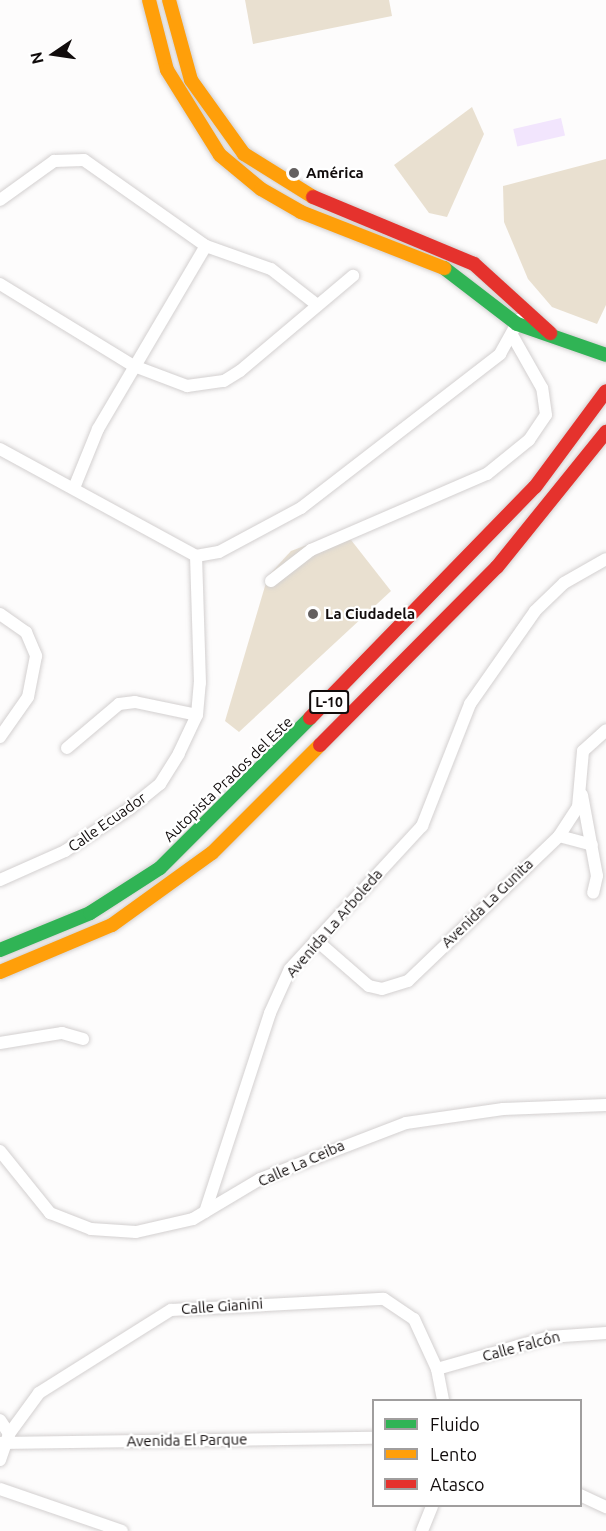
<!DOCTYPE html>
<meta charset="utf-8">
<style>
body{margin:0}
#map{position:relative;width:606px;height:1531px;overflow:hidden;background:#fdfcfc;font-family:Ubuntu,sans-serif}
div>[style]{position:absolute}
.green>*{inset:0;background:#e9e0d0}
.water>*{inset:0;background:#f2e5fd;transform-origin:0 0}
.roads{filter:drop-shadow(0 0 2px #d3d0d0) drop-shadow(0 0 2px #d3d0d0)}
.street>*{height:12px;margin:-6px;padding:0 6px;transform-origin:6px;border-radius:6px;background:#fff}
.fast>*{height:14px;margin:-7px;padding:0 7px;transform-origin:7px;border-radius:7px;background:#30b455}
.slow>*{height:14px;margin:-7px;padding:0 7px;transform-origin:7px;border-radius:7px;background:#ff9f0a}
.jam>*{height:14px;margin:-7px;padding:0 7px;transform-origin:7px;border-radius:7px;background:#e5322d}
.dots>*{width:16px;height:16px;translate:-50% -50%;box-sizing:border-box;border:3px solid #fff;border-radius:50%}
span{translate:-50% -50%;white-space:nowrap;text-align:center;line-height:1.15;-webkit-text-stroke:4.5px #fff;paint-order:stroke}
.shield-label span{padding:2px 4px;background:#fff;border:2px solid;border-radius:4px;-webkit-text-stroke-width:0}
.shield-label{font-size:14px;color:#110c0c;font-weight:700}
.poi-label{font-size:15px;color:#110c0c;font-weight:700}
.left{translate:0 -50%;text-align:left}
.street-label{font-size:15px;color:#110c0c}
.legend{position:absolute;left:372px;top:1399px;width:210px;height:108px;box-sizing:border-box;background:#fff;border:2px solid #a09e9e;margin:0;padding:8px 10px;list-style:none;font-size:18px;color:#110c0c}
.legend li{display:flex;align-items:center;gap:12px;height:30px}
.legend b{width:30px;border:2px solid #a09e9e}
.north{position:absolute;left:24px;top:24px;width:60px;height:60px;-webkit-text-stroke:4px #fff;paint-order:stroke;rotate:257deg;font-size:16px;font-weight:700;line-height:24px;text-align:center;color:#110c0c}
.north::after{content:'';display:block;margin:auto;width:21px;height:27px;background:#110c0c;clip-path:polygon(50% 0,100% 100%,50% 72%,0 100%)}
</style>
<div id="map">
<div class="green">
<i style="clip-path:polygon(245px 0,389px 0,392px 16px,253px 44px)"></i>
<i style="clip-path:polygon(472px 107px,484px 134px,447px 217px,429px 213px,394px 165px)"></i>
<i style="clip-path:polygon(606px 159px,606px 305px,597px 324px,552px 307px,528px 279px,504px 222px,503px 186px)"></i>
<i style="clip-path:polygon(344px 531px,391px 591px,239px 732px,225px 721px,268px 576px,291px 551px)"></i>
</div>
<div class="water">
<i style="left:561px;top:118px;width:18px;height:49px;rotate:77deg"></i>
</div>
<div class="roads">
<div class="street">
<i style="left:0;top:200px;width:67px;rotate:-35.8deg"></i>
<i style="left:54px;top:161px;width:30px;rotate:-2deg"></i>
<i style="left:84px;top:160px;width:149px;rotate:35.2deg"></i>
<i style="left:206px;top:246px;width:69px;rotate:19.5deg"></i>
<i style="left:271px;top:269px;width:57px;rotate:37.9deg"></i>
<i style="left:0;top:284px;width:157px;rotate:31.5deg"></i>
<i style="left:134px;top:366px;width:57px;rotate:20.7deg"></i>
<i style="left:187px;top:386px;width:37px;rotate:-8deg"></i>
<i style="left:224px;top:381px;width:19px;rotate:-32deg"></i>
<i style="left:240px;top:371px;width:148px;rotate:-40.1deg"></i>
<i style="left:0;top:449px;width:223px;rotate:28.6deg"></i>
<i style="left:196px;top:556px;width:23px;rotate:-10deg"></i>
<i style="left:219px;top:552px;width:93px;rotate:-28.2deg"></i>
<i style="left:301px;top:508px;width:252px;rotate:-37.7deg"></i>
<i style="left:500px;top:354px;width:39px;rotate:-61deg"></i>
<i style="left:74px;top:488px;width:64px;rotate:-67.9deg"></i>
<i style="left:98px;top:429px;width:212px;rotate:-59.5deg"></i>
<i style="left:271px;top:581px;width:51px;rotate:-37.8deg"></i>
<i style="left:311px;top:550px;width:192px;rotate:-23.4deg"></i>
<i style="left:487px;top:474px;width:54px;rotate:-39deg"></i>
<i style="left:529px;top:440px;width:30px;rotate:-56deg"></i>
<i style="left:546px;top:415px;width:27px;rotate:-98deg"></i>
<i style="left:542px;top:388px;width:61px;rotate:-119.5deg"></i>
<i style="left:0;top:614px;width:32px;rotate:35deg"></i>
<i style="left:26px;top:632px;width:26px;rotate:67deg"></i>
<i style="left:36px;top:656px;width:42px;rotate:101deg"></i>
<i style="left:28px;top:697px;width:49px;rotate:125deg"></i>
<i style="left:67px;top:748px;width:68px;rotate:-40.2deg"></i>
<i style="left:119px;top:704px;width:16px;rotate:-7deg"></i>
<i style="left:135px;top:702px;width:63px;rotate:11.8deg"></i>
<i style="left:582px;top:795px;width:82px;rotate:79.5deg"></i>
<i style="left:597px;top:876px;width:17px;rotate:103deg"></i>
<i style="left:559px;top:836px;width:34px;rotate:15deg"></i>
<i style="left:0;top:880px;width:71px;rotate:-24deg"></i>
<i style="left:65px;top:851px;width:77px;rotate:-33.3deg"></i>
<i style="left:129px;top:809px;width:40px;rotate:-39deg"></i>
<i style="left:160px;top:784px;width:36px;rotate:-58deg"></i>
<i style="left:179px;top:753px;width:42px;rotate:-64.7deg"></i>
<i style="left:197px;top:715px;width:32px;rotate:-85deg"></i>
<i style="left:200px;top:683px;width:127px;rotate:-91.8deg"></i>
<i style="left:316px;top:940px;width:70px;rotate:41deg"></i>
<i style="left:369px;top:986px;width:13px;rotate:13deg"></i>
<i style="left:382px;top:989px;width:27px;rotate:-17deg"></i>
<i style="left:408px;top:981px;width:209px;rotate:-43.8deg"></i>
<i style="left:559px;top:836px;width:35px;rotate:-57deg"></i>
<i style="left:578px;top:807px;width:56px;rotate:-84.9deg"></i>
<i style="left:583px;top:751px;width:31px;rotate:-42deg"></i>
<i style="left:0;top:1043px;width:63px;rotate:-9.2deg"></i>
<i style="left:62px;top:1033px;width:22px;rotate:16deg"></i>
<i style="left:0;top:1151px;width:80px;rotate:51.1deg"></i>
<i style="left:50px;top:1213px;width:44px;rotate:21.3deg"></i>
<i style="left:91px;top:1229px;width:45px;rotate:3.8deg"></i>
<i style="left:136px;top:1232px;width:58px;rotate:-12.8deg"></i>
<i style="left:193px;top:1219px;width:78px;rotate:-30.8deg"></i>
<i style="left:260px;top:1179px;width:156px;rotate:-21deg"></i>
<i style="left:406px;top:1123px;width:98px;rotate:-8.2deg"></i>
<i style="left:503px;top:1109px;width:103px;rotate:-2.2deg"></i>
<i style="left:205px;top:1212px;width:209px;rotate:-71.9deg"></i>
<i style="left:270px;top:1013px;width:48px;rotate:-65.6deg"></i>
<i style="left:290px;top:969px;width:195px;rotate:-47.3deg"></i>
<i style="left:422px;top:826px;width:131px;rotate:-68.5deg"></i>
<i style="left:470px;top:704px;width:113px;rotate:-55deg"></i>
<i style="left:535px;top:611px;width:40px;rotate:-44deg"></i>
<i style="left:564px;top:583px;width:48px;rotate:-29.7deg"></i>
<i style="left:437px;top:1369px;width:116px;rotate:-15.9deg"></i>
<i style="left:549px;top:1337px;width:57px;rotate:-4deg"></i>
<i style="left:0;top:1420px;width:17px;rotate:57deg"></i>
<i style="left:0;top:1443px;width:374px;rotate:-0.8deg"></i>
<i style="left:0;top:1460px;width:28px;rotate:-71deg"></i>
<i style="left:9px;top:1434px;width:51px;rotate:-53.8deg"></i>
<i style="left:39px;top:1393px;width:156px;rotate:-32.2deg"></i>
<i style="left:171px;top:1310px;width:213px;rotate:-3deg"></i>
<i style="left:384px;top:1299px;width:36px;rotate:34deg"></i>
<i style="left:414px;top:1319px;width:55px;rotate:65.3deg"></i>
<i style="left:437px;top:1369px;width:32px;rotate:79deg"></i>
<i style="left:0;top:1489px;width:129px;rotate:19deg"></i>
<i style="left:580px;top:1495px;width:29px;rotate:25deg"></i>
<i style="left:422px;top:1531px;width:27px;rotate:-68deg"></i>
</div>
<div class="fast">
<i style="left:444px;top:268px;width:92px;rotate:37.5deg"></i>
<i style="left:517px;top:324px;width:94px;rotate:19.2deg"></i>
<i style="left:0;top:950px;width:97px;rotate:-22.3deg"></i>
<i style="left:90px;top:913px;width:83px;rotate:-32.7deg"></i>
<i style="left:160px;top:868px;width:212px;rotate:-45deg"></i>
</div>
<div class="slow">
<i style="left:149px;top:0;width:72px;rotate:75.6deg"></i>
<i style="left:167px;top:70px;width:100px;rotate:58.1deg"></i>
<i style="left:220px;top:155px;width:53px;rotate:39.7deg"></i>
<i style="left:261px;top:189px;width:46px;rotate:29.9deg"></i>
<i style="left:301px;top:212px;width:154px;rotate:21.4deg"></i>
<i style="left:169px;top:0;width:83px;rotate:74.6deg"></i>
<i style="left:191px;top:80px;width:91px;rotate:54.4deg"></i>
<i style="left:244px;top:154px;width:81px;rotate:31.9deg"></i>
<i style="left:0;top:972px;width:121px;rotate:-22.8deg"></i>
<i style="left:112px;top:925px;width:123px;rotate:-35.8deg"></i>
<i style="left:212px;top:853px;width:153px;rotate:-45deg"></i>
</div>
<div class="jam">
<i style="left:313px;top:197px;width:174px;rotate:22.6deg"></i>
<i style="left:474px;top:264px;width:103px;rotate:42.2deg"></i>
<i style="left:310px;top:718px;width:322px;rotate:-45.8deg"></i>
<i style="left:535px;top:487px;width:119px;rotate:-53.5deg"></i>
<i style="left:320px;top:745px;width:251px;rotate:-45.2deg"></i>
<i style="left:497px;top:567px;width:174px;rotate:-51.1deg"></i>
</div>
</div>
<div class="dots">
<i style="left:294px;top:173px;background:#646060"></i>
<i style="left:313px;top:614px;background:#646060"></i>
</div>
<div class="shield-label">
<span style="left:329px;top:702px">L-10</span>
</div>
<div class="poi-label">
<span class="left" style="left:306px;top:173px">América</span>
<span class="left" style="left:325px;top:614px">La Ciudadela</span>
</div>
<div class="street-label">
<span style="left:228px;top:779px;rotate:-44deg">Autopista Prados del Este</span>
<span style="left:107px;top:822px;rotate:-35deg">Calle Ecuador</span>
<span style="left:487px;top:903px;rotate:-44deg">Avenida La Gunita</span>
<span style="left:334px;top:923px;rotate:-49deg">Avenida La Arboleda</span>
<span style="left:301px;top:1163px;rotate:-24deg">Calle La Ceiba</span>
<span style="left:222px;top:1306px;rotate:-4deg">Calle Gianini</span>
<span style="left:521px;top:1346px;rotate:-15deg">Calle Falcón</span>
<span style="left:187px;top:1440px;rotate:-1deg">Avenida El Parque</span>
</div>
<ul class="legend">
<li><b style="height:8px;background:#30b455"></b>Fluido</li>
<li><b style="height:8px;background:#ff9f0a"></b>Lento</li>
<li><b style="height:8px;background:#e5322d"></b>Atasco</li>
</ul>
<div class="north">N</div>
</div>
